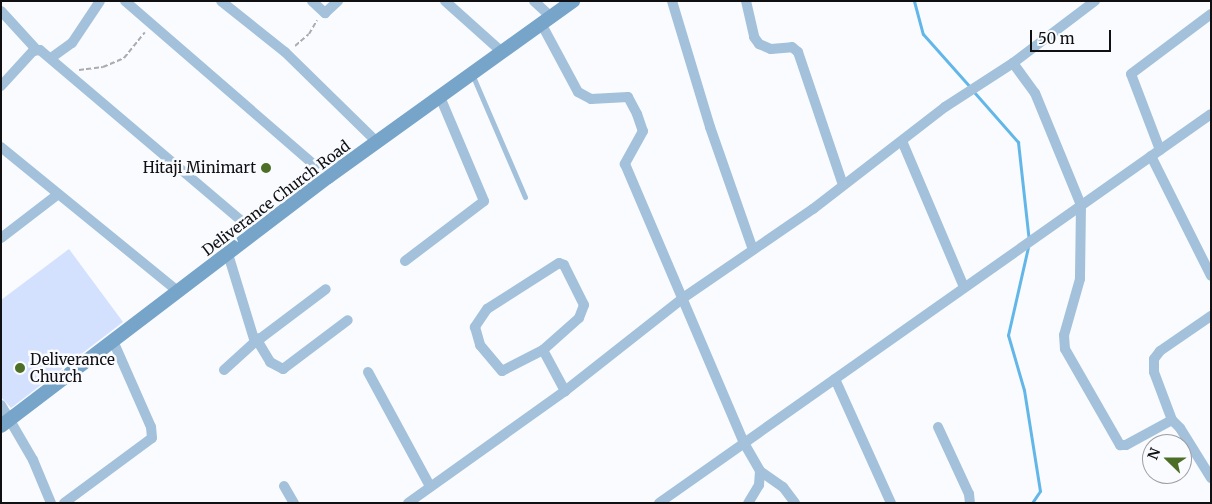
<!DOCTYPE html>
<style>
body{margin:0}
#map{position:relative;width:1212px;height:504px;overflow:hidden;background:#f9fbff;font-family:Merriweather,serif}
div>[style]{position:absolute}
.stream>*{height:3px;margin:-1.5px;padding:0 1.5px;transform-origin:1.5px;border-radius:1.5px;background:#63b7e8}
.building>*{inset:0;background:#d3e1fe}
.path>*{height:2px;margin-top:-1px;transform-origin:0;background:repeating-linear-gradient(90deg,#aaacaf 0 5px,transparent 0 7.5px)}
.lane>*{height:5px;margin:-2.5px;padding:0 2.5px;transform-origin:2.5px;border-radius:2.5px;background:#a3c1da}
.street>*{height:10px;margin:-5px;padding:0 5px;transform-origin:5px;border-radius:5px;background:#a3c1da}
.secondary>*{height:14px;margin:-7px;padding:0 7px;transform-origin:7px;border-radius:7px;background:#77a4c9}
.dots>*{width:14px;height:14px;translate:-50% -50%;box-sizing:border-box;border:2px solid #f9fbff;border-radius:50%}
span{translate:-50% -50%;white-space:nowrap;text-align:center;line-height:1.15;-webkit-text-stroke:5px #f9fbff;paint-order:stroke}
.poi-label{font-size:15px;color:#101012}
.right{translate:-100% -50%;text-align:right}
.left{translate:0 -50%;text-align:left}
.street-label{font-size:15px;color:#101012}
.frame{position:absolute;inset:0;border:2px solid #101012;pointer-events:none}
.north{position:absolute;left:1142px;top:434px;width:50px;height:50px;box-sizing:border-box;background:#f9fbff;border:1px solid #9c9da0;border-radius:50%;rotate:292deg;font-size:14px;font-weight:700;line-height:20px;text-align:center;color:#101012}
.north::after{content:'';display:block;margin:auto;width:18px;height:22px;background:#4c6e26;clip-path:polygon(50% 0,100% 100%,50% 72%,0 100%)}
.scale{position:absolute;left:1030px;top:30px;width:81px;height:22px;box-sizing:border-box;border:2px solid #101012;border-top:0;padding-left:6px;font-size:15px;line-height:18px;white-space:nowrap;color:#101012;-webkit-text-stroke:4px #f9fbff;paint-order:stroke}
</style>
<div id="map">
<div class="stream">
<i style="left:914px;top:1px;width:34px;rotate:75deg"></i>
<i style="left:923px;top:34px;width:71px;rotate:48.4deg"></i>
<i style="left:974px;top:92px;width:67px;rotate:48.7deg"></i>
<i style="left:1018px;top:142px;width:100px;rotate:83.7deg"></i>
<i style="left:1028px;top:247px;width:90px;rotate:102.8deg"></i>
<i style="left:1008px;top:335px;width:57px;rotate:73.8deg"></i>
<i style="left:1024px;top:390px;width:102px;rotate:81deg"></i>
<i style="left:1040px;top:491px;width:14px;rotate:124deg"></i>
</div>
<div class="building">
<i style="clip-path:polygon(69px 249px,123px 322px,11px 408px,1px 397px,1px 300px)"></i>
</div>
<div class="path">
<i style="left:295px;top:46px;width:18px;rotate:-41deg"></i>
<i style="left:309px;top:34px;width:16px;rotate:-60deg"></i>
<i style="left:79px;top:70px;width:24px;rotate:-7deg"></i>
<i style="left:103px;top:67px;width:23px;rotate:-23deg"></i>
<i style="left:124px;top:58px;width:33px;rotate:-51deg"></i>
</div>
<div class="lane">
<i style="left:472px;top:74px;width:134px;rotate:66.7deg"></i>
</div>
<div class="street">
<i style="left:125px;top:1px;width:269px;rotate:40.9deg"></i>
<i style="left:221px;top:1px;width:82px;rotate:38.6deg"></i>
<i style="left:285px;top:52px;width:129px;rotate:44.4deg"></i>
<i style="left:312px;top:1px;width:18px;rotate:43deg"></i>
<i style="left:325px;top:13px;width:18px;rotate:-43deg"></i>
<i style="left:445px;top:1px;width:76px;rotate:41.8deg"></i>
<i style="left:534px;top:1px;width:25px;rotate:43deg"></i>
<i style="left:672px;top:1px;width:132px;rotate:73.2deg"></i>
<i style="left:710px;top:127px;width:130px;rotate:70.7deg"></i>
<i style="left:746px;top:1px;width:37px;rotate:77deg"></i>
<i style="left:754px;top:37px;width:9px;rotate:54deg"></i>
<i style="left:759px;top:44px;width:13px;rotate:23deg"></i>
<i style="left:771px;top:49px;width:21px;rotate:-5deg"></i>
<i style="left:792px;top:47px;width:8px;rotate:40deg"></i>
<i style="left:798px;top:52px;width:140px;rotate:71.3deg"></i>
<i style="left:1px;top:11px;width:52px;rotate:47.4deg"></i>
<i style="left:542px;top:25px;width:76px;rotate:61.8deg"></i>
<i style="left:578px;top:92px;width:15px;rotate:28deg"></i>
<i style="left:591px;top:99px;width:37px;rotate:-3deg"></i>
<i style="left:628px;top:97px;width:19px;rotate:62deg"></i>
<i style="left:637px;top:114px;width:18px;rotate:71deg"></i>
<i style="left:643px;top:131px;width:38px;rotate:119deg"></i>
<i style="left:625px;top:164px;width:303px;rotate:66.9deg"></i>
<i style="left:744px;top:443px;width:32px;rotate:60deg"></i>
<i style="left:760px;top:471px;width:14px;rotate:94deg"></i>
<i style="left:759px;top:485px;width:21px;rotate:121deg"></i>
<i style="left:51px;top:58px;width:26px;rotate:-36deg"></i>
<i style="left:72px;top:43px;width:50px;rotate:-56.3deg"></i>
<i style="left:1013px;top:63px;width:37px;rotate:54deg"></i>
<i style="left:1035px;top:93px;width:121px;rotate:67.7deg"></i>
<i style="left:1081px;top:205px;width:74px;rotate:90.8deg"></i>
<i style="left:1080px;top:279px;width:58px;rotate:105.9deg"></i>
<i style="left:1064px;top:335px;width:14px;rotate:86deg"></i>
<i style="left:1065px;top:349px;width:111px;rotate:60.2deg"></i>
<i style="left:1120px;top:445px;width:6px"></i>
<i style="left:1126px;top:445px;width:52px;rotate:-28.5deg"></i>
<i style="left:1172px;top:420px;width:11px;rotate:45deg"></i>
<i style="left:1180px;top:428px;width:59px;rotate:58.2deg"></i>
<i style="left:1px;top:86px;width:47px;rotate:-47.6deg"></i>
<i style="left:33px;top:51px;width:7px;rotate:-8deg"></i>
<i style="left:40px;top:50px;width:283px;rotate:40.3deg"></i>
<i style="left:902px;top:141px;width:159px;rotate:67deg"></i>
<i style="left:1px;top:147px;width:230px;rotate:39.2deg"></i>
<i style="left:1160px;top:150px;width:81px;rotate:-110.9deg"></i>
<i style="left:1131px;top:74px;width:100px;rotate:-36.9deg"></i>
<i style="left:1151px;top:156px;width:134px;rotate:63.4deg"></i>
<i style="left:1px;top:238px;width:71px;rotate:-37.5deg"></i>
<i style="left:228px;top:254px;width:89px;rotate:73deg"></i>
<i style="left:254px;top:339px;width:7px;rotate:-8deg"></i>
<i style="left:261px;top:338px;width:81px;rotate:-37deg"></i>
<i style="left:405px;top:261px;width:99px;rotate:-37.2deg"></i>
<i style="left:484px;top:201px;width:113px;rotate:-112.9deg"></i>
<i style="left:543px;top:350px;width:48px;rotate:-41.6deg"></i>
<i style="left:579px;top:318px;width:14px;rotate:-69deg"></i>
<i style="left:584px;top:305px;width:45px;rotate:-116.6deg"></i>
<i style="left:564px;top:265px;width:5px;rotate:-158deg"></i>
<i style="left:559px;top:263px;width:85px;rotate:147.4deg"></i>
<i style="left:487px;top:309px;width:22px;rotate:124deg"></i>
<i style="left:475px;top:327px;width:19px;rotate:74deg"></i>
<i style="left:480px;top:345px;width:34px;rotate:50deg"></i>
<i style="left:502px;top:371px;width:46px;rotate:-27.1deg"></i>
<i style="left:543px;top:350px;width:47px;rotate:61.8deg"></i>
<i style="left:224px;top:370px;width:45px;rotate:-42.3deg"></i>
<i style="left:257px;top:340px;width:26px;rotate:59deg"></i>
<i style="left:270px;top:362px;width:15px;rotate:28deg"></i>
<i style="left:283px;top:369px;width:81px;rotate:-37deg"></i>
<i style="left:368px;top:372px;width:130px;rotate:61.5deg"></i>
<i style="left:835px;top:379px;width:136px;rotate:65.7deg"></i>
<i style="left:1px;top:405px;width:64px;rotate:59.8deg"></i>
<i style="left:33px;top:460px;width:47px;rotate:67.3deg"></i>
<i style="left:1172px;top:420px;width:51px;rotate:-110.6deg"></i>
<i style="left:1154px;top:372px;width:13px;rotate:-90deg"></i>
<i style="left:1154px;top:359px;width:10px;rotate:-53deg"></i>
<i style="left:1160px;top:351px;width:62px;rotate:-34.5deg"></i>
<i style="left:938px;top:427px;width:74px;rotate:65.2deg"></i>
<i style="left:969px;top:494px;width:9px;rotate:84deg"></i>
<i style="left:760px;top:471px;width:28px;rotate:35deg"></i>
<i style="left:783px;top:487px;width:20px;rotate:53deg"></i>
<i style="left:284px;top:486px;width:20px;rotate:60deg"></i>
<i style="left:64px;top:503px;width:109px;rotate:-36.5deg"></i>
<i style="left:152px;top:438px;width:11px;rotate:-95deg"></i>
<i style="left:151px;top:427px;width:94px;rotate:-113.8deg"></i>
<i style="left:408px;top:503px;width:193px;rotate:-35.5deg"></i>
<i style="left:565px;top:391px;width:150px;rotate:-38.2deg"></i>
<i style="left:683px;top:298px;width:158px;rotate:-34.4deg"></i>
<i style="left:813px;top:209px;width:167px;rotate:-37.7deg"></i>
<i style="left:945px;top:107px;width:81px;rotate:-32.9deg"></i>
<i style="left:1013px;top:63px;width:103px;rotate:-37.1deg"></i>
<i style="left:659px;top:503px;width:675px;rotate:-35.17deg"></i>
</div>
<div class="secondary">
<i style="left:1px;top:426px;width:411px;rotate:-37.3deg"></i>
<i style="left:328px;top:177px;width:302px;rotate:-35.7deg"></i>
</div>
<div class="dots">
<i style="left:266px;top:168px;background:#4c6e26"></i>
<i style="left:20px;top:368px;background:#4c6e26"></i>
</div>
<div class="poi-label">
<span class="right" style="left:256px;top:168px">Hitaji Minimart</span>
<span class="left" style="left:30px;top:368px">Deliverance<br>Church</span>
</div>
<div class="street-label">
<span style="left:276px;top:198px;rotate:-37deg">Deliverance Church Road</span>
</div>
<div class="frame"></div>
<div class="north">N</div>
<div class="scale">50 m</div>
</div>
